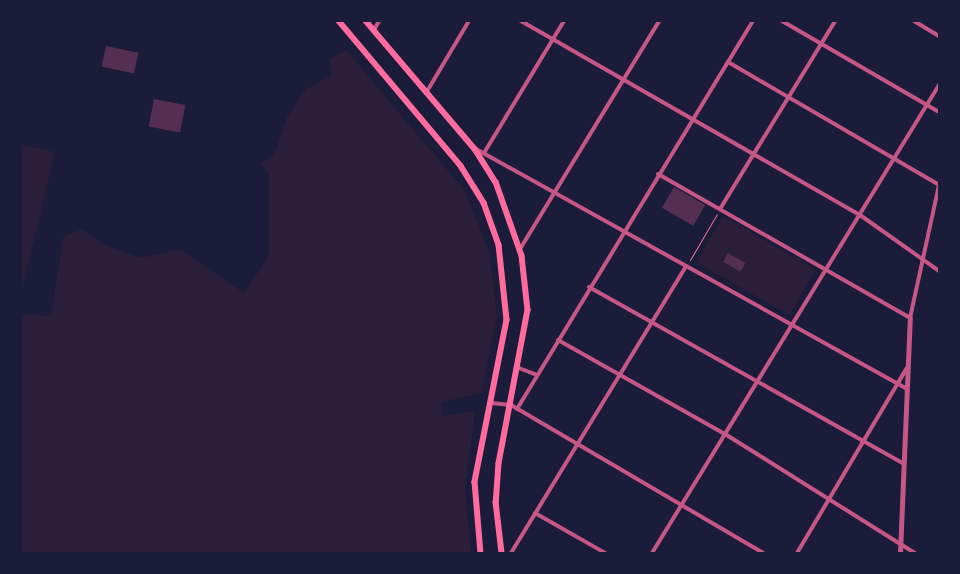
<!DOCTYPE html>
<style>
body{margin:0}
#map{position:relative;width:960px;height:574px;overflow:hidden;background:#1b1b3a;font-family:"Fira Sans Condensed",sans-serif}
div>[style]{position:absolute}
.green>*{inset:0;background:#2a1e3b;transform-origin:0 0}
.building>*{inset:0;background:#542f53;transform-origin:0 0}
.path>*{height:1px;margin:-0.5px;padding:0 0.5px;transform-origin:0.5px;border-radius:0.5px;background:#ff6b9d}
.minor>*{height:4px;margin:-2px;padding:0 2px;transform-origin:2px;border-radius:2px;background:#c65784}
.tertiary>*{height:4.5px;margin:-2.25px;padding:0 2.25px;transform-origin:2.25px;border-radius:2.25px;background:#c65784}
.primary>*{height:5.5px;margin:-2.75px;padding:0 2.75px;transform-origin:2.75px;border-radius:2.75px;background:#ff6b9d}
span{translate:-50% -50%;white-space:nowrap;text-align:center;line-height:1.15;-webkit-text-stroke:5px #1b1b3a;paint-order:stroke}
.frame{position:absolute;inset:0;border:22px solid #1b1b3a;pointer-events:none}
</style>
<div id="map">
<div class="green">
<i style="clip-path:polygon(346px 50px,465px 191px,490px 254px,497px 316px,482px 393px,441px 402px,444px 416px,475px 411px,465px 488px,471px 553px,21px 553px,21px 314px,51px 316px,63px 237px,82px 229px,103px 244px,141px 258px,180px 249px,244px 293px,269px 256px,269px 174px,260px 164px,274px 155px,287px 117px,306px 89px,331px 76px,330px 59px)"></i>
<i style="clip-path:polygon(21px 144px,55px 152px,21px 294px)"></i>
<i style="left:723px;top:216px;width:107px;height:53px;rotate:30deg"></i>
</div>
<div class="building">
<i style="left:106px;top:46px;width:33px;height:21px;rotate:12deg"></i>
<i style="left:154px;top:99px;width:32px;height:28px;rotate:11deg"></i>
<i style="left:674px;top:187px;width:36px;height:24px;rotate:30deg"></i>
<i style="left:728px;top:253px;width:20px;height:10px;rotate:30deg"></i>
</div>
<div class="path">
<i style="left:690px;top:260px;width:53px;rotate:-59.6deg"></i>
</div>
<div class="minor">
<i style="left:521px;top:21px;width:391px;rotate:29.8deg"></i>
<i style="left:860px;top:215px;width:97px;rotate:35.3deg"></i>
<i style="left:782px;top:21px;width:181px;rotate:30.1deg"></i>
<i style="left:914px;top:21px;width:29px;rotate:31deg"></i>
<i style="left:374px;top:30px;width:10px;rotate:-61deg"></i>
<i style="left:728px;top:62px;width:244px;rotate:30.2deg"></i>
<i style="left:426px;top:93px;width:84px;rotate:-59.2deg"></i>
<i style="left:476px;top:149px;width:493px;rotate:29.1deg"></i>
<i style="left:484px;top:153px;width:154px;rotate:-58.8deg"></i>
<i style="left:658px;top:174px;width:290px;rotate:29.7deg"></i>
<i style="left:910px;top:318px;width:136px;rotate:-77.7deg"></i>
<i style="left:720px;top:209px;width:220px;rotate:-58.5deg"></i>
<i style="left:520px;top:249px;width:267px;rotate:-58.6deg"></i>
<i style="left:589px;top:287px;width:361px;rotate:29.3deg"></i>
<i style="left:558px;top:340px;width:192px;rotate:29.4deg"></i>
<i style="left:725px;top:434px;width:224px;rotate:32.1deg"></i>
<i style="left:519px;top:368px;width:19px;rotate:21deg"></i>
<i style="left:492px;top:403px;width:19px;rotate:6deg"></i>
<i style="left:511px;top:405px;width:292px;rotate:30.4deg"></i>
<i style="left:517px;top:409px;width:454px;rotate:-58.7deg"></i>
<i style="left:535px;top:513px;width:81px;rotate:29.7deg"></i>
<i style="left:511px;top:553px;width:336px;rotate:-58.6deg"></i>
<i style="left:652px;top:553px;width:549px;rotate:-58.48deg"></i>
<i style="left:797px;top:553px;width:215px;rotate:-59.3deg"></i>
</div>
<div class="tertiary">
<i style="left:900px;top:553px;width:235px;rotate:-87.6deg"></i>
</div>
<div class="primary">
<i style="left:339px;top:21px;width:189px;rotate:49.9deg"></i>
<i style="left:461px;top:166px;width:44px;rotate:58.1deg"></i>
<i style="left:484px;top:203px;width:45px;rotate:70.3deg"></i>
<i style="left:499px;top:245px;width:75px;rotate:83.9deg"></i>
<i style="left:507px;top:320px;width:165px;rotate:101.2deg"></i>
<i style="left:475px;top:482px;width:71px;rotate:85.2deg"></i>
<i style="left:366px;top:21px;width:168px;rotate:49.6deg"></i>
<i style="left:475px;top:149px;width:39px;rotate:58deg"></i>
<i style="left:496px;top:182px;width:78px;rotate:70.6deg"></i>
<i style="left:522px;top:256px;width:54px;rotate:83.7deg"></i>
<i style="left:528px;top:310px;width:156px;rotate:100.7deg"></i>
<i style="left:499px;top:463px;width:39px;rotate:94deg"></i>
<i style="left:496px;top:502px;width:51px;rotate:83.3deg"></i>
</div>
<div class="frame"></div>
</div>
